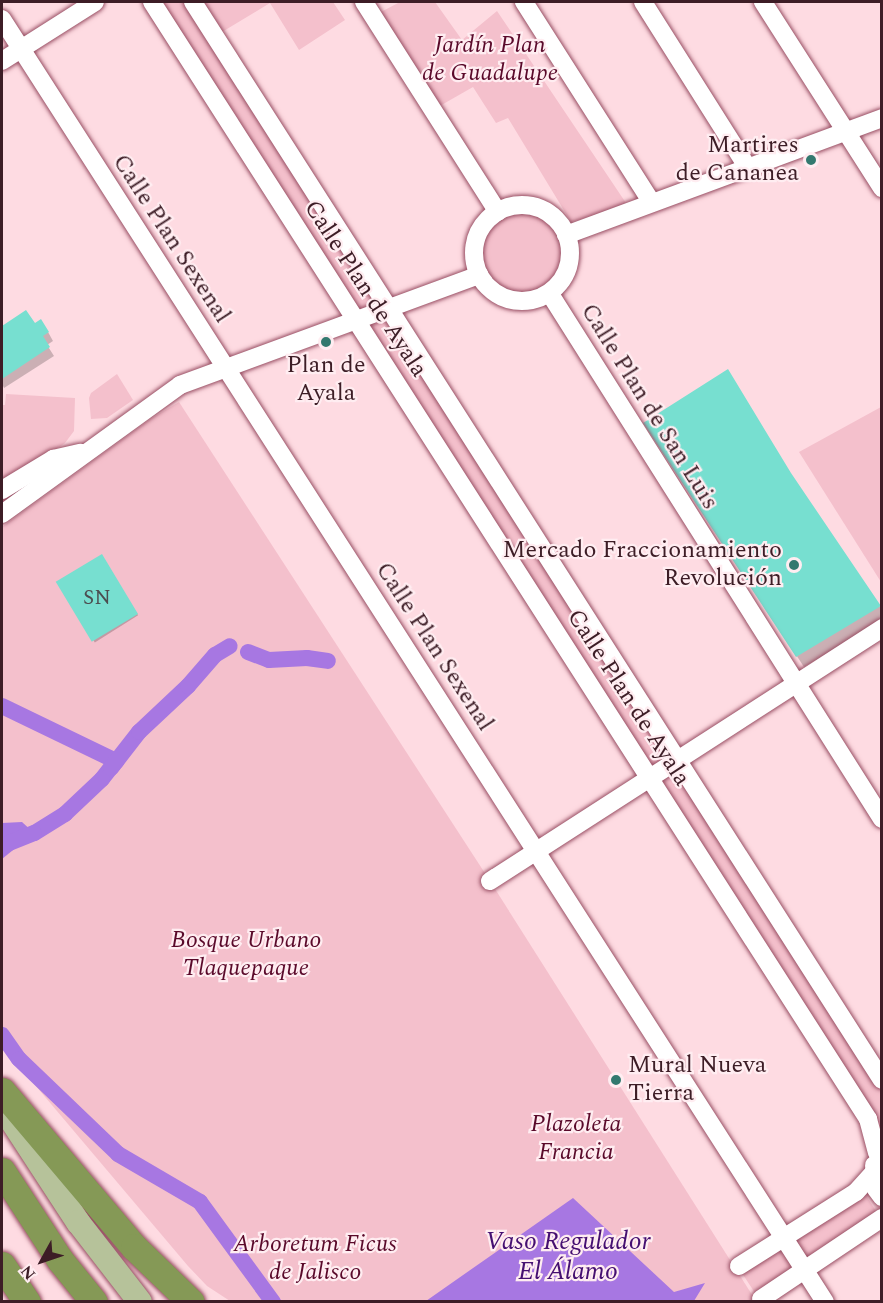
<!DOCTYPE html>
<meta charset="utf-8">
<style>
body{margin:0}
#map{position:relative;width:883px;height:1303px;overflow:hidden;background:#fedbe2;font-family:Spectral,serif}
div>[style]{position:absolute}
.green>*{inset:0;background:#f4c0cc;transform-origin:0 0}
.round{border-radius:50%}
.water>*{inset:0;background:#a777e2}
.shadow>*{inset:0;background:#0003;transform-origin:0 0}
.canal>*{height:16px;margin:-8px;padding:0 8px;transform-origin:8px;border-radius:8px;background:#a777e2}
.building>*{inset:0;background:#77dfd0;transform-origin:0 0}
.roads{filter:drop-shadow(0 0 2px #984e63) drop-shadow(0 0 2px #984e63)}
.minor>*{height:18px;margin:-9px;padding:0 9px;transform-origin:9px;border-radius:9px;background:#fff}
.minor>.ring{margin:-9px;padding:0;box-sizing:content-box;background:none;border:18px solid #fff;border-radius:50%}
.major>*{height:24px;margin:-12px;padding:0 12px;transform-origin:12px;border-radius:12px;background:#b6c29a}
.highway>*{height:27px;margin:-13.5px;padding:0 13.5px;transform-origin:13.5px;border-radius:13.5px;background:#859956}
.dots>*{width:16px;height:16px;translate:-50% -50%;box-sizing:border-box;border:3px solid #ffedf1;border-radius:50%}
span{translate:-50% -50%;white-space:nowrap;text-align:center;line-height:1.15;-webkit-text-stroke:4.5px #ffedf1;paint-order:stroke}
.number-label{font-size:21px;color:#4c4e50}
.number-label span{-webkit-text-stroke-width:0}
.park-label{font-size:24px;color:#5a092a;font-style:italic}
.poi-label{font-size:24px;color:#3d1d26}
.right{translate:-100% -50%;text-align:right}
.left{translate:0 -50%;text-align:left}
.street-label{font-size:24px;color:#3d1d26}
.water-label{font-size:26px;color:#450f71;font-style:italic}
.frame{position:absolute;inset:0;border:3px solid #3d1d26;pointer-events:none}
.north{position:absolute;left:12px;top:1231px;width:60px;height:60px;-webkit-text-stroke:4px #ffedf1;paint-order:stroke;rotate:230deg;font-size:16px;font-weight:700;line-height:24px;text-align:center;color:#3d1d26}
.north::after{content:'';display:block;margin:auto;width:21px;height:27px;background:#3d1d26;clip-path:polygon(50% 0,100% 100%,50% 72%,0 100%)}
</style>
<div id="map">
<div class="green">
<i style="clip-path:polygon(152px 2px,191px 2px,383px 307px,357px 321px)"></i>
<i style="clip-path:polygon(200px 2px,333px 2px,345px 20px,299px 50px,270px 3px,222px 32px)"></i>
<i style="clip-path:polygon(400px 2px,435px 2px,462px 40px,497px 11px,628px 206px,571px 222px,508px 118px,496px 123px,473px 87px,438px 107px,379px 13px)"></i>
<i class="round" style="left:474px;top:206px;width:96px;height:96px"></i>
<i style="left:389px;top:309px;width:535px;height:33px;rotate:58deg"></i>
<i style="clip-path:polygon(117px 374px,133px 400px,107px 418px,91px 419px,89px 398px,91px 393px)"></i>
<i style="clip-path:polygon(6px 394px,75px 398px,74px 431px,65px 443px,2px 487px,2px 405px,5px 405px)"></i>
<i style="clip-path:polygon(179px 402px,490px 881px,756px 1301px,230px 1301px,207px 1286px,188px 1266px,2px 1046px,2px 527px,152px 418px)"></i>
<i style="clip-path:polygon(881px 407px,881px 582px,799px 452px)"></i>
<i style="clip-path:polygon(676px 765px,881px 1079px,882px 1144px,655px 778px)"></i>
<i style="left:863px;top:1191px;width:30px;height:88px;rotate:57deg"></i>
<i style="left:785px;top:1242px;width:30px;height:53px;rotate:57deg"></i>
</div>
<div class="water">
<i style="clip-path:polygon(22px 822px,34px 833px,2px 859px,2px 823px)"></i>
<i style="clip-path:polygon(573px 1198px,674px 1292px,705px 1283px,694px 1301px,426px 1301px)"></i>
</div>
<div class="shadow">
<i style="clip-path:polygon(26px 312px,34px 325px,48px 332px,53px 341px,47px 345px,54px 356px,4px 388px,2px 384px,2px 327px)"></i>
<i style="clip-path:polygon(651px 434px,790px 473px,880px 607px,882px 621px,804px 667px)"></i>
<i style="left:101px;top:556px;width:70px;height:51px;rotate:58deg"></i>
</div>
<div class="canal">
<i style="left:248px;top:652px;width:22px;rotate:21deg"></i>
<i style="left:269px;top:660px;width:38px;rotate:-3deg"></i>
<i style="left:307px;top:658px;width:21px;rotate:8deg"></i>
<i style="left:2px;top:706px;width:127px;rotate:25.8deg"></i>
<i style="left:116px;top:761px;width:23px;rotate:128deg"></i>
<i style="left:102px;top:779px;width:51px;rotate:136.6deg"></i>
<i style="left:65px;top:814px;width:36px;rotate:148deg"></i>
<i style="left:34px;top:833px;width:35px;rotate:158deg"></i>
<i style="left:111px;top:768px;width:46px;rotate:-52.1deg"></i>
<i style="left:139px;top:732px;width:67px;rotate:-43.2deg"></i>
<i style="left:188px;top:686px;width:41px;rotate:-48.9deg"></i>
<i style="left:215px;top:655px;width:17px;rotate:-31deg"></i>
<i style="left:2px;top:1035px;width:29px;rotate:55deg"></i>
<i style="left:19px;top:1059px;width:137px;rotate:43.8deg"></i>
<i style="left:118px;top:1154px;width:95px;rotate:30.3deg"></i>
<i style="left:200px;top:1202px;width:124px;rotate:53.9deg"></i>
</div>
<div class="building">
<i style="clip-path:polygon(26px 310px,35px 323px,41px 319px,49px 332px,43px 336px,50px 347px,2px 379px,2px 326px)"></i>
<i style="clip-path:polygon(728px 369px,791px 473px,881px 606px,796px 657px,643px 423px)"></i>
<i style="left:102px;top:554px;width:70px;height:54px;rotate:59deg"></i>
</div>
<div class="roads">
<div class="minor">
<i style="left:152px;top:2px;width:1327px;rotate:57.34deg"></i>
<i style="left:868px;top:1119px;width:35px;rotate:75deg"></i>
<i style="left:193px;top:2px;width:1279px;rotate:57.42deg"></i>
<i style="left:364px;top:2px;width:249px;rotate:57.5deg"></i>
<i style="left:524px;top:2px;width:238px;rotate:57.5deg"></i>
<i style="left:643px;top:2px;width:196px;rotate:57.7deg"></i>
<i style="left:763px;top:2px;width:221px;rotate:57.4deg"></i>
<i style="left:2px;top:19px;width:1524px;rotate:57.32deg"></i>
<i style="left:2px;top:61px;width:110px;rotate:-32.4deg"></i>
<i class="ring" style="left:474px;top:205px;width:78px;height:78px"></i>
<i style="left:566px;top:235px;width:337px;rotate:-20.3deg"></i>
<i style="left:550px;top:294px;width:621px;rotate:57.69deg"></i>
<i style="left:2px;top:490px;width:60px;rotate:-31.3deg"></i>
<i style="left:53px;top:459px;width:28px;rotate:-13deg"></i>
<i style="left:2px;top:514px;width:220px;rotate:-35.9deg"></i>
<i style="left:180px;top:385px;width:319px;rotate:-20.2deg"></i>
<i style="left:490px;top:881px;width:467px;rotate:-32.8deg"></i>
<i style="left:874px;top:1165px;width:24px;rotate:85deg"></i>
<i style="left:876px;top:1189px;width:10px;rotate:53deg"></i>
<i style="left:739px;top:1266px;width:138px;rotate:-32.3deg"></i>
<i style="left:856px;top:1192px;width:25px;rotate:-48deg"></i>
<i style="left:761px;top:1299px;width:146px;rotate:-33.8deg"></i>
</div>
<div class="major">
<i style="left:2px;top:1106px;width:139px;rotate:56.8deg"></i>
<i style="left:78px;top:1222px;width:101px;rotate:52.2deg"></i>
</div>
<div class="highway">
<i style="left:2px;top:1091px;width:204px;rotate:49.8deg"></i>
<i style="left:134px;top:1247px;width:79px;rotate:44deg"></i>
<i style="left:2px;top:1171px;width:106px;rotate:56.9deg"></i>
<i style="left:60px;top:1260px;width:54px;rotate:51deg"></i>
<i style="left:2px;top:1265px;width:45px;rotate:56deg"></i>
</div>
</div>
<div class="dots">
<i style="left:811px;top:160px;background:#33796f"></i>
<i style="left:326px;top:342px;background:#33796f"></i>
<i style="left:794px;top:565px;background:#33796f"></i>
<i style="left:616px;top:1080px;background:#33796f"></i>
</div>
<div class="number-label">
<span style="left:97px;top:598px">SN</span>
</div>
<div class="park-label">
<span style="left:490px;top:60px">Jardín Plan<br>de Guadalupe</span>
<span style="left:246px;top:955px">Bosque Urbano<br>Tlaquepaque</span>
<span style="left:576px;top:1139px">Plazoleta<br>Francia</span>
<span style="left:315px;top:1259px">Arboretum Ficus<br>de Jalisco</span>
</div>
<div class="poi-label">
<span class="right" style="left:799px;top:160px">Martires<br>de Cananea</span>
<span style="left:326px;top:380px">Plan de<br>Ayala</span>
<span class="right" style="left:782px;top:565px">Mercado Fraccionamiento<br>Revolución</span>
<span class="left" style="left:628px;top:1080px">Mural Nueva<br>Tierra</span>
</div>
<div class="street-label">
<span style="left:171px;top:239px;rotate:57deg">Calle Plan Sexenal</span>
<span style="left:365px;top:289px;rotate:57deg">Calle Plan de Ayala</span>
<span style="left:649px;top:407px;rotate:58deg">Calle Plan de San Luis</span>
<span style="left:434px;top:647px;rotate:57deg">Calle Plan Sexenal</span>
<span style="left:628px;top:698px;rotate:57deg">Calle Plan de Ayala</span>
</div>
<div class="water-label">
<span style="left:568px;top:1257px">Vaso Regulador<br>El Álamo</span>
</div>
<div class="frame"></div>
<div class="north">N</div>
</div>
